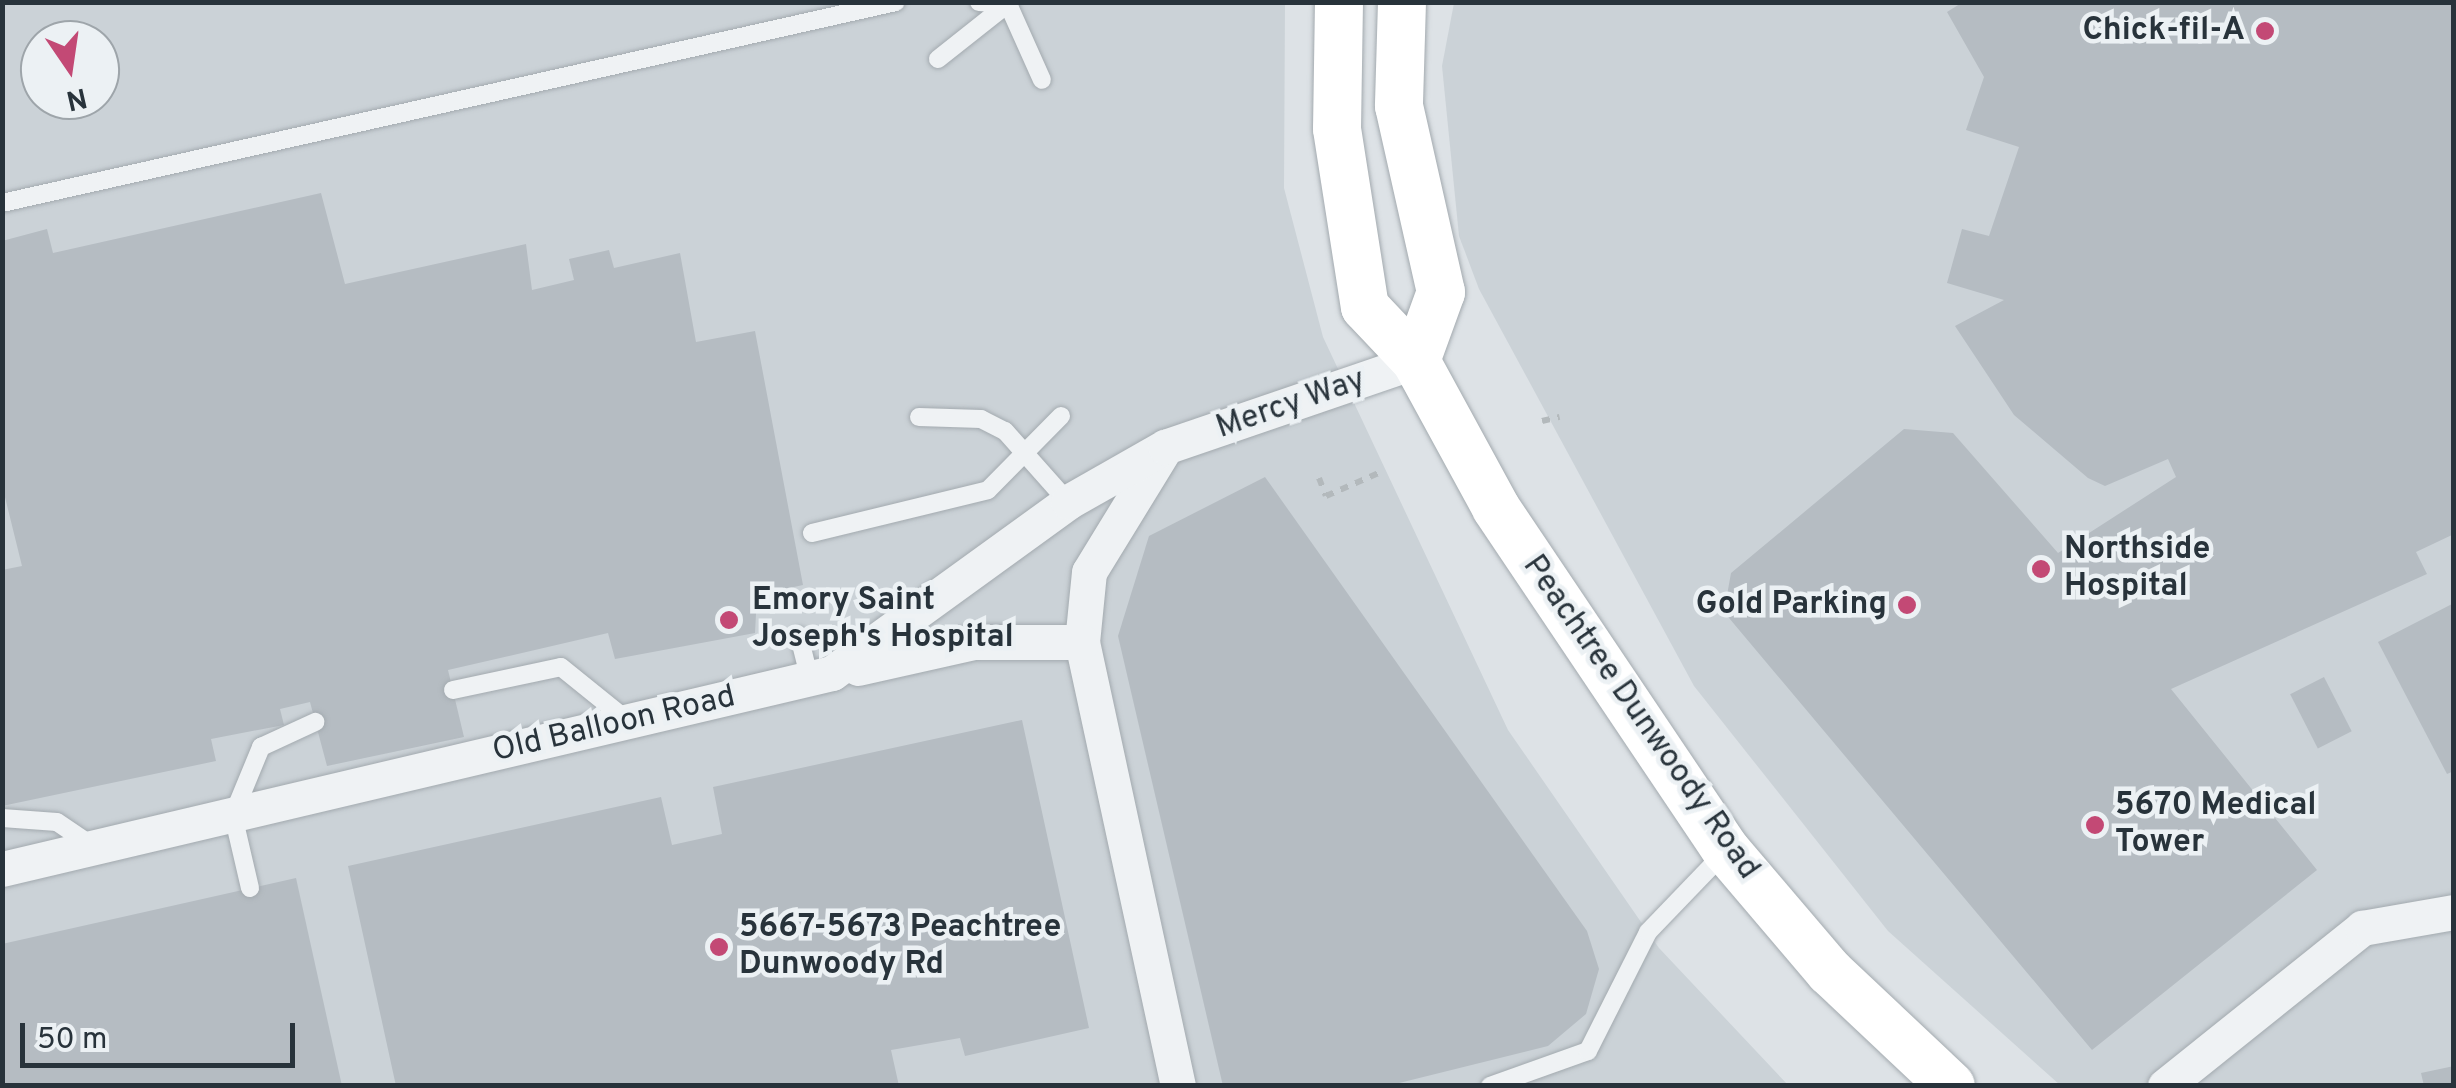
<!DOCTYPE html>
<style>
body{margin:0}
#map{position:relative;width:2456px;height:1088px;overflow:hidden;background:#dde2e6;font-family:Overpass,sans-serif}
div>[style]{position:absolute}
.built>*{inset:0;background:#cbd2d7}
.building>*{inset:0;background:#b5bcc2;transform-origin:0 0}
.path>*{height:6px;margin-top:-3px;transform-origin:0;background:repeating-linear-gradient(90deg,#b3b9bc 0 8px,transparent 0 16px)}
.roads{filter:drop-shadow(0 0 2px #a3aaaf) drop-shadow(0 0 2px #a3aaaf)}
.service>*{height:18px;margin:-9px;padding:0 9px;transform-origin:9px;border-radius:9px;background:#eff2f4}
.minor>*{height:35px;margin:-17.5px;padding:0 17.5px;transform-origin:17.5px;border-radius:17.5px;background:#eff2f4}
.secondary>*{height:48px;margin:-24px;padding:0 24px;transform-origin:24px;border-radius:24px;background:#fff}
.dots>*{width:28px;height:28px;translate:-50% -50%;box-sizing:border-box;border:5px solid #ecf1f4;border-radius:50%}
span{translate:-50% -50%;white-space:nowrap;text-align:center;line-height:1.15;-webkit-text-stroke:9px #ecf1f4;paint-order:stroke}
.poi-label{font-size:32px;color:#28333b;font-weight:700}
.right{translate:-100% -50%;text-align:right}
.left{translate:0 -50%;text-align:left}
.street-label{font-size:32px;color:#28333b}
.frame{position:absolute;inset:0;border:5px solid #28333b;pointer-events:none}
.north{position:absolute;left:20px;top:20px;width:100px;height:100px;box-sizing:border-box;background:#ecf1f4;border:2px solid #9ea5aa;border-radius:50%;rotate:167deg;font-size:28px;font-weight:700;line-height:40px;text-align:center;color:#28333b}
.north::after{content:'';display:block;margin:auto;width:35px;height:45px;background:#c34975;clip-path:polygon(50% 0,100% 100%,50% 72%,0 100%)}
.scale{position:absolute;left:20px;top:1023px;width:275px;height:45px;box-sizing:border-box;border:5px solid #28333b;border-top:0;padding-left:12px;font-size:30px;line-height:35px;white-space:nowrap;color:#28333b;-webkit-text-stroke:8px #ecf1f4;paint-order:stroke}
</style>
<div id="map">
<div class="built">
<i style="clip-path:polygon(evenodd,2px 3px,1285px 3px,1284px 188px,1323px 337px,1508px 730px,1659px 948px,1788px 1085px,3px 1085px,2px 3px,40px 40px,100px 40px,100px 100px,40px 100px,40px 40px)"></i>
<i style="clip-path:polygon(1454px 3px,2453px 3px,2453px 1085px,2060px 1085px,1888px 931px,1694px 686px,1479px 289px,1459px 236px,1442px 66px)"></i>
</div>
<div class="building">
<i style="clip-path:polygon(1963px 2px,2454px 2px,2454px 534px,2416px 552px,2427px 574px,2171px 689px,2317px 870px,2092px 1050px,1724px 612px,1731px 573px,1904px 429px,1953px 433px,2058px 553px,2176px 477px,2168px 459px,2105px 486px,2088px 478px,2014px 415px,1955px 326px,2004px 300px,1947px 283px,1962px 229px,1989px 236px,2019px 147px,1966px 130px,1984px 77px,1947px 12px)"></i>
<i style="clip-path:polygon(321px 193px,345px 284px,526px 244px,532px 290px,574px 280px,569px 259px,609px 250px,614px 268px,680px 253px,696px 342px,755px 331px,803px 585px,757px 595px,755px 633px,615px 659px,608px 633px,448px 670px,464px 737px,327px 766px,310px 702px,280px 709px,284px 725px,211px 739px,216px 761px,2px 806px,2px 570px,22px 566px,2px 485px,2px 241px,47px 229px,53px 253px)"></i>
<i style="clip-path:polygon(1265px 477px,1587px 931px,1599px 969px,1586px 1014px,1548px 1046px,1387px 1086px,1223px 1086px,1118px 636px,1149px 536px)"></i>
<i style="clip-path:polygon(2454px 603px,2454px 771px,2447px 774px,2378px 642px)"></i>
<i style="left:2324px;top:677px;width:61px;height:38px;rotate:63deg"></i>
<i style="clip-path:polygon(1022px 720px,1089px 1028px,965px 1056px,960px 1038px,891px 1050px,899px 1086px,396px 1086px,348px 866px,661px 797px,672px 845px,722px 834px,713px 787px)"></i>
<i style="clip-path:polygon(296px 878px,342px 1086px,2px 1086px,2px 944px)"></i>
<i style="clip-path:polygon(2454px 1066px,2454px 1086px,2424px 1086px,2421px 1073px)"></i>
</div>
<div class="path">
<i style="left:1542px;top:421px;width:18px;rotate:-13deg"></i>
<i style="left:1319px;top:478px;width:19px;rotate:69deg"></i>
<i style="left:1326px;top:496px;width:58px;rotate:-23.5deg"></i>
</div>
<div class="roads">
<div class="service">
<i style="left:979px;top:2px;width:29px;rotate:4deg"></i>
<i style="left:1008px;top:4px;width:83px;rotate:65.9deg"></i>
<i style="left:938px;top:59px;width:92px;rotate:-38.4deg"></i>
<i style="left:2px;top:203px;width:916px;rotate:-12.67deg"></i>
<i style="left:919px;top:417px;width:62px;rotate:1.8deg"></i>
<i style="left:981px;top:419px;width:27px;rotate:27deg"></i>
<i style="left:1005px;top:431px;width:95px;rotate:48.4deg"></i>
<i style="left:812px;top:533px;width:181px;rotate:-13.7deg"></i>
<i style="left:988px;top:490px;width:104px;rotate:-45.4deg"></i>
<i style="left:799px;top:636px;width:45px;rotate:76deg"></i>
<i style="left:453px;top:690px;width:110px;rotate:-12deg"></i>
<i style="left:561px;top:667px;width:86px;rotate:38.9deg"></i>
<i style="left:2px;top:818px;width:55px;rotate:4.2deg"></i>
<i style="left:57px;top:822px;width:45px;rotate:34deg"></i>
<i style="left:250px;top:888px;width:75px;rotate:-103.1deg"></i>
<i style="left:233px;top:815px;width:74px;rotate:-67.6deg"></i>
<i style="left:261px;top:747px;width:60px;rotate:-24.8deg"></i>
<i style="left:1490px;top:1086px;width:104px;rotate:-19.7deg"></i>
<i style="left:1588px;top:1051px;width:133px;rotate:-63.2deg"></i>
<i style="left:1648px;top:932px;width:112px;rotate:-46.1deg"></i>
</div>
<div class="minor">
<i style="left:1165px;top:448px;width:145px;rotate:121.5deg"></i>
<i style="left:1089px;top:572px;width:70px;rotate:95.7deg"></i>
<i style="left:1082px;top:642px;width:454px;rotate:77.8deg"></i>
<i style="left:858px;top:668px;width:119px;rotate:-12.6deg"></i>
<i style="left:974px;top:642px;width:108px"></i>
<i style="left:2px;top:869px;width:853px;rotate:-13.29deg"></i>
<i style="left:832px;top:673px;width:291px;rotate:-35.9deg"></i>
<i style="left:1068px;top:502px;width:112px;rotate:-29.6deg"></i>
<i style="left:1165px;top:447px;width:265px;rotate:-18.9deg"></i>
<i style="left:2165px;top:1086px;width:253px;rotate:-38.7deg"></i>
<i style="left:2362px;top:928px;width:93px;rotate:-9.9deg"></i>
</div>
<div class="secondary">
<i style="left:1339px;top:2px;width:127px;rotate:90.9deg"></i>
<i style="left:1337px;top:129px;width:180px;rotate:81.1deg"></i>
<i style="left:1365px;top:307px;width:74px;rotate:46.6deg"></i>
<i style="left:1416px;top:361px;width:167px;rotate:61.4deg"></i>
<i style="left:1496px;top:508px;width:412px;rotate:56.1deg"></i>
<i style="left:1726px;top:850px;width:160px;rotate:49.6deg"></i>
<i style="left:1830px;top:972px;width:166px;rotate:43.3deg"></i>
<i style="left:1402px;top:2px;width:104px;rotate:91.7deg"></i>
<i style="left:1399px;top:106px;width:191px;rotate:77.3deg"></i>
<i style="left:1441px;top:292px;width:73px;rotate:109.9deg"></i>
</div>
</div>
<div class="dots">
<i style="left:2265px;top:31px;background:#c34975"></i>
<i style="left:2041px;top:569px;background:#c34975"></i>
<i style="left:1907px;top:605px;background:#c34975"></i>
<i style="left:729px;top:620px;background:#c34975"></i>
<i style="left:2095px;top:825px;background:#c34975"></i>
<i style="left:719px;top:947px;background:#c34975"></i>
</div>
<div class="poi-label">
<span class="right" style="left:2245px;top:31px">Chick-fil-A</span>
<span class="left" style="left:2064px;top:569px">Northside<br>Hospital</span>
<span class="left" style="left:752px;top:620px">Emory Saint<br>Joseph's Hospital</span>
<span class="right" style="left:1887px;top:605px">Gold Parking</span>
<span class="left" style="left:2115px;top:825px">5670 Medical<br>Tower</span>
<span class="left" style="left:739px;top:947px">5667-5673 Peachtree<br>Dunwoody Rd</span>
</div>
<div class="street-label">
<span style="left:1291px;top:405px;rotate:-19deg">Mercy Way</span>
<span style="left:1640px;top:718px;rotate:55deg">Peachtree Dunwoody Road</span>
<span style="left:614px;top:725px;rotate:-13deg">Old Balloon Road</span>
</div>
<div class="frame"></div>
<div class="north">N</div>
<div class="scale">50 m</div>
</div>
